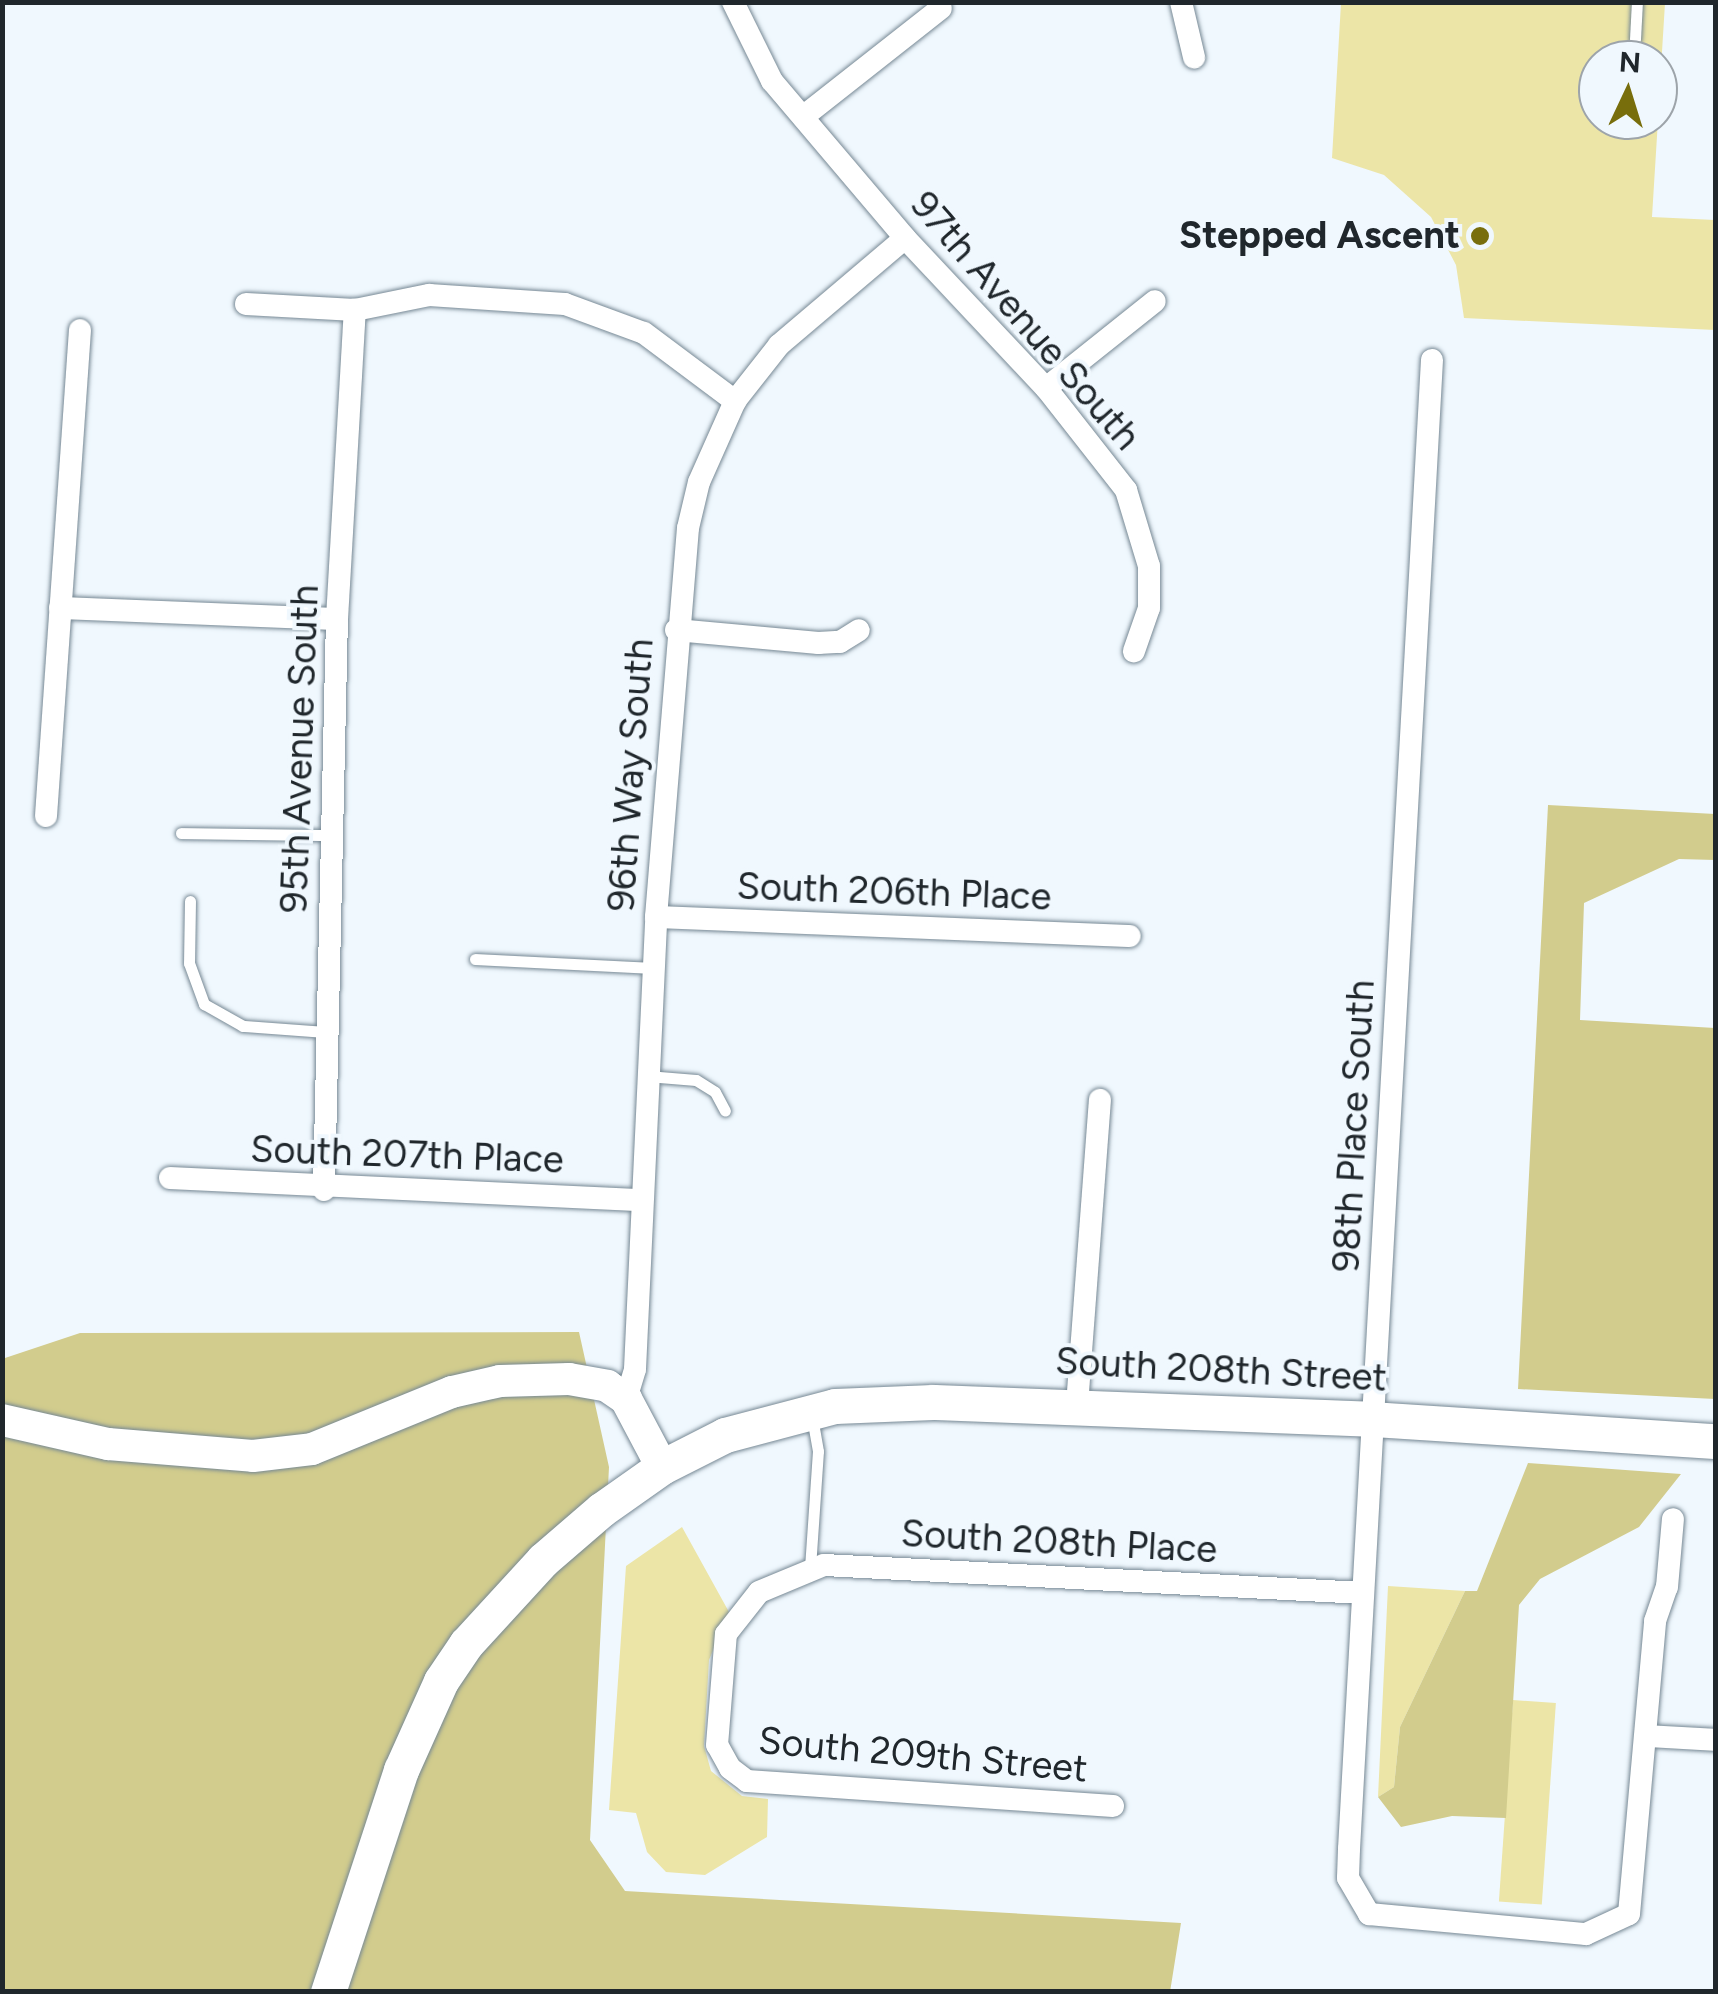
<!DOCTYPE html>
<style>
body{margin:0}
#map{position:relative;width:1718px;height:1994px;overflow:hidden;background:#f0f8fe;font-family:Figtree,sans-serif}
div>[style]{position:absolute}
.green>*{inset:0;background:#ece5a7;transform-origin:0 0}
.forest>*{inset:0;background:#d2cc8d}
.roads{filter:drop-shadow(0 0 2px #768894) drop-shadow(0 0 2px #768894)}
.lane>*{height:11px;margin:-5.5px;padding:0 5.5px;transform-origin:5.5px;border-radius:5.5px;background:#fff}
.street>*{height:22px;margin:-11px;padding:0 11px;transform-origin:11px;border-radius:11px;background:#fff}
.secondary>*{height:32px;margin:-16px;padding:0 16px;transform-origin:16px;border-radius:16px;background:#fff}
.primary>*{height:35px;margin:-17.5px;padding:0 17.5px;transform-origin:17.5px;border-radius:17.5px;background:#fff}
.dots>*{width:28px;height:28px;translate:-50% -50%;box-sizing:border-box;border:5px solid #f0f8fe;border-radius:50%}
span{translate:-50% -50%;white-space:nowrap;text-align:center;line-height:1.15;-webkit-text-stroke:8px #f0f8fe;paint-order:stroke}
.poi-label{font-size:38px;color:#20272c;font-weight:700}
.right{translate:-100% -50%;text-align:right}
.street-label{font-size:38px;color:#20272c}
.frame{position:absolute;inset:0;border:5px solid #20272c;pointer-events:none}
.north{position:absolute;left:1578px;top:40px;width:100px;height:100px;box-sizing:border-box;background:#f0f8fe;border:2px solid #9da4aa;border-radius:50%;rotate:4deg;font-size:28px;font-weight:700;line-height:40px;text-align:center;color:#20272c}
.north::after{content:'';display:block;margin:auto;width:35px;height:45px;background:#786e0c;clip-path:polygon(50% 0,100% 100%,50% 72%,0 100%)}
</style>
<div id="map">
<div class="green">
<i style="clip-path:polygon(1341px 3px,1665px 3px,1658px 117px,1658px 60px,1598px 60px,1598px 120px,1658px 120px,1652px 217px,1715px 220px,1715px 330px,1464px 318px,1456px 265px,1431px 217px,1384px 175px,1332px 158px)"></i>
<i style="clip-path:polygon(682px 1527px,729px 1612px,709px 1660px,704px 1746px,711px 1771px,742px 1796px,768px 1799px,767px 1837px,705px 1875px,666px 1872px,647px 1852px,636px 1813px,609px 1810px,626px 1566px)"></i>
<i style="clip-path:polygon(1388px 1586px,1465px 1591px,1400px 1727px,1394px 1787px,1378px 1797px)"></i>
<i style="left:1513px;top:1700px;width:43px;height:202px;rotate:4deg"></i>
</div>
<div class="forest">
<i style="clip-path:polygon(1548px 805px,1715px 814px,1715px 860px,1679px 859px,1584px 903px,1580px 1020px,1715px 1028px,1715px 1399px,1518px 1389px)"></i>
<i style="clip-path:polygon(579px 1332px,609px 1467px,590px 1840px,625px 1891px,1181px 1923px,1170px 1992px,3px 1991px,2px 1359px,80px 1333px)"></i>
<i style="clip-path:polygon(1528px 1463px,1681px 1474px,1639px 1527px,1540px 1579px,1519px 1605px,1506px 1818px,1452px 1816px,1401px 1827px,1378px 1797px,1394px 1787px,1400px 1727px,1465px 1591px,1477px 1591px)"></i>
</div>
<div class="roads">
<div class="lane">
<i style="left:1635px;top:39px;width:37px;rotate:-87deg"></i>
<i style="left:181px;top:833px;width:151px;rotate:0.8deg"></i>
<i style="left:190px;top:901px;width:62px;rotate:90.9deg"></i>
<i style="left:189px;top:963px;width:44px;rotate:69.9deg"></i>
<i style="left:204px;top:1004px;width:45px;rotate:29.4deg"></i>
<i style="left:243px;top:1026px;width:84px;rotate:4.1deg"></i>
<i style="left:475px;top:959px;width:178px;rotate:2.9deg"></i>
<i style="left:647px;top:1076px;width:49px;rotate:4.7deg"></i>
<i style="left:696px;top:1080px;width:22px;rotate:32deg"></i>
<i style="left:715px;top:1092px;width:21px;rotate:62deg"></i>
<i style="left:810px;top:1568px;width:117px;rotate:-86.1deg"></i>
<i style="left:818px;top:1451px;width:34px;rotate:-100deg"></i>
</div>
<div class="street">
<i style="left:733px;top:2px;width:88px;rotate:63.7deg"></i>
<i style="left:772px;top:81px;width:206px;rotate:49.7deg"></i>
<i style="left:905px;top:238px;width:206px;rotate:46.8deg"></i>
<i style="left:1046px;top:388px;width:130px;rotate:51.9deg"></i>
<i style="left:1126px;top:490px;width:79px;rotate:73.2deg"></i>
<i style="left:1149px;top:566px;width:42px;rotate:90deg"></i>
<i style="left:1149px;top:608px;width:46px;rotate:109.2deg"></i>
<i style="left:1181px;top:2px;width:57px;rotate:76.7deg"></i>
<i style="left:804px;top:116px;width:174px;rotate:-38.2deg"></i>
<i style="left:246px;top:304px;width:109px;rotate:3.2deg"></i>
<i style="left:355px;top:310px;width:76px;rotate:-11.5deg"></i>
<i style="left:429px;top:295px;width:136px;rotate:3.8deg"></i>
<i style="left:565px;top:304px;width:84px;rotate:20.2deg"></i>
<i style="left:644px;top:333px;width:114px;rotate:36.8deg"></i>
<i style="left:1432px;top:360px;width:1491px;rotate:93.19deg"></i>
<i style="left:1349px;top:1849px;width:29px;rotate:92deg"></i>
<i style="left:1348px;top:1878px;width:42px;rotate:59.7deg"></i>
<i style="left:1369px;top:1914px;width:218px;rotate:5.3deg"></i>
<i style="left:1586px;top:1934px;width:47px;rotate:-24.9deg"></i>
<i style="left:1629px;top:1914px;width:294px;rotate:-84.9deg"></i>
<i style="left:1655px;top:1621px;width:36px;rotate:-71deg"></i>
<i style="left:1667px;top:1587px;width:68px;rotate:-85deg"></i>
<i style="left:1046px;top:388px;width:139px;rotate:-38.6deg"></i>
<i style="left:60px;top:608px;width:277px;rotate:2.3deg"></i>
<i style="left:676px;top:630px;width:143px;rotate:5.2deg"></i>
<i style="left:818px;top:643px;width:22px;rotate:-3deg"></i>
<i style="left:840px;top:642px;width:22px;rotate:-32deg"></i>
<i style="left:46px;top:816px;width:487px;rotate:-86deg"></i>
<i style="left:656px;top:917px;width:474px;rotate:2.3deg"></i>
<i style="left:170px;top:1178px;width:472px;rotate:2.7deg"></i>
<i style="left:324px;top:1190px;width:571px;rotate:-88.7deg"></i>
<i style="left:337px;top:619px;width:310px;rotate:-86.7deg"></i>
<i style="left:626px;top:1399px;width:31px;rotate:-73deg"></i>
<i style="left:635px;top:1369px;width:452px;rotate:-87.3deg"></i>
<i style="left:656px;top:917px;width:390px;rotate:-85.3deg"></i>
<i style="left:688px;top:528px;width:47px;rotate:-76.6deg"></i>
<i style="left:699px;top:482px;width:89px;rotate:-66deg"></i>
<i style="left:735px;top:401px;width:71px;rotate:-51.8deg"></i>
<i style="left:779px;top:345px;width:165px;rotate:-40.3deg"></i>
<i style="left:1077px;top:1405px;width:306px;rotate:-85.7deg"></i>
<i style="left:1647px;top:1736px;width:69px;rotate:3.3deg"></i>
<i style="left:1113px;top:1806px;width:367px;rotate:-176.1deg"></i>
<i style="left:747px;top:1781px;width:21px;rotate:-143deg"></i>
<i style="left:730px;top:1768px;width:26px;rotate:-119deg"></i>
<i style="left:717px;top:1745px;width:111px;rotate:-85.4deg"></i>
<i style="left:726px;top:1634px;width:53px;rotate:-51.8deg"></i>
<i style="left:759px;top:1592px;width:70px;rotate:-22.6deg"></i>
<i style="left:824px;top:1565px;width:540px;rotate:2.97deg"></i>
</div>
<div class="secondary">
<i style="left:2px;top:1420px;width:109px;rotate:12.8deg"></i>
<i style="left:108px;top:1444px;width:145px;rotate:4.7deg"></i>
<i style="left:253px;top:1456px;width:59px;rotate:-6.8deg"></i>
<i style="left:312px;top:1449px;width:151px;rotate:-22.2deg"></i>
<i style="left:452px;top:1392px;width:49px;rotate:-12.9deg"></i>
<i style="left:500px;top:1381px;width:69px;rotate:-1.7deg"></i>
<i style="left:569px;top:1379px;width:39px;rotate:10deg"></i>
<i style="left:607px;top:1386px;width:23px;rotate:34deg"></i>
<i style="left:626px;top:1399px;width:77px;rotate:62.1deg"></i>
</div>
<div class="primary">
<i style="left:328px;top:1992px;width:234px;rotate:-71.8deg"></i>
<i style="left:401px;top:1770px;width:98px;rotate:-65.8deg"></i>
<i style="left:441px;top:1681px;width:45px;rotate:-56deg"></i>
<i style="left:466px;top:1644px;width:114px;rotate:-47.5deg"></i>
<i style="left:543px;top:1560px;width:77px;rotate:-40.8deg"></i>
<i style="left:601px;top:1510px;width:75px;rotate:-35.2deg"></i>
<i style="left:662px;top:1467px;width:71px;rotate:-26.9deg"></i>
<i style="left:725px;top:1435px;width:114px;rotate:-14.8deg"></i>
<i style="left:835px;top:1406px;width:98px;rotate:-2.3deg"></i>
<i style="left:933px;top:1402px;width:439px;rotate:2.2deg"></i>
<i style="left:1372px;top:1419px;width:345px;rotate:3.7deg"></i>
</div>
</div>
<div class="dots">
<i style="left:1480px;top:236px;background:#786e0c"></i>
</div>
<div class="poi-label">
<span class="right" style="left:1460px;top:236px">Stepped Ascent</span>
</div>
<div class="street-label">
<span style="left:1025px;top:321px;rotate:49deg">97th Avenue South</span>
<span style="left:300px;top:749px;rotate:-88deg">95th Avenue South</span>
<span style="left:631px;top:775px;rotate:-86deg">96th Way South</span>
<span style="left:894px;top:892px;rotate:2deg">South 206th Place</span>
<span style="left:1354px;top:1126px;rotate:-87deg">98th Place South</span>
<span style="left:407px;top:1155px;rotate:2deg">South 207th Place</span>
<span style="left:1221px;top:1370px;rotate:3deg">South 208th Street</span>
<span style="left:1059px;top:1542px;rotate:3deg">South 208th Place</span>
<span style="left:923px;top:1755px;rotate:5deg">South 209th Street</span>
</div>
<div class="frame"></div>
<div class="north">N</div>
</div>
